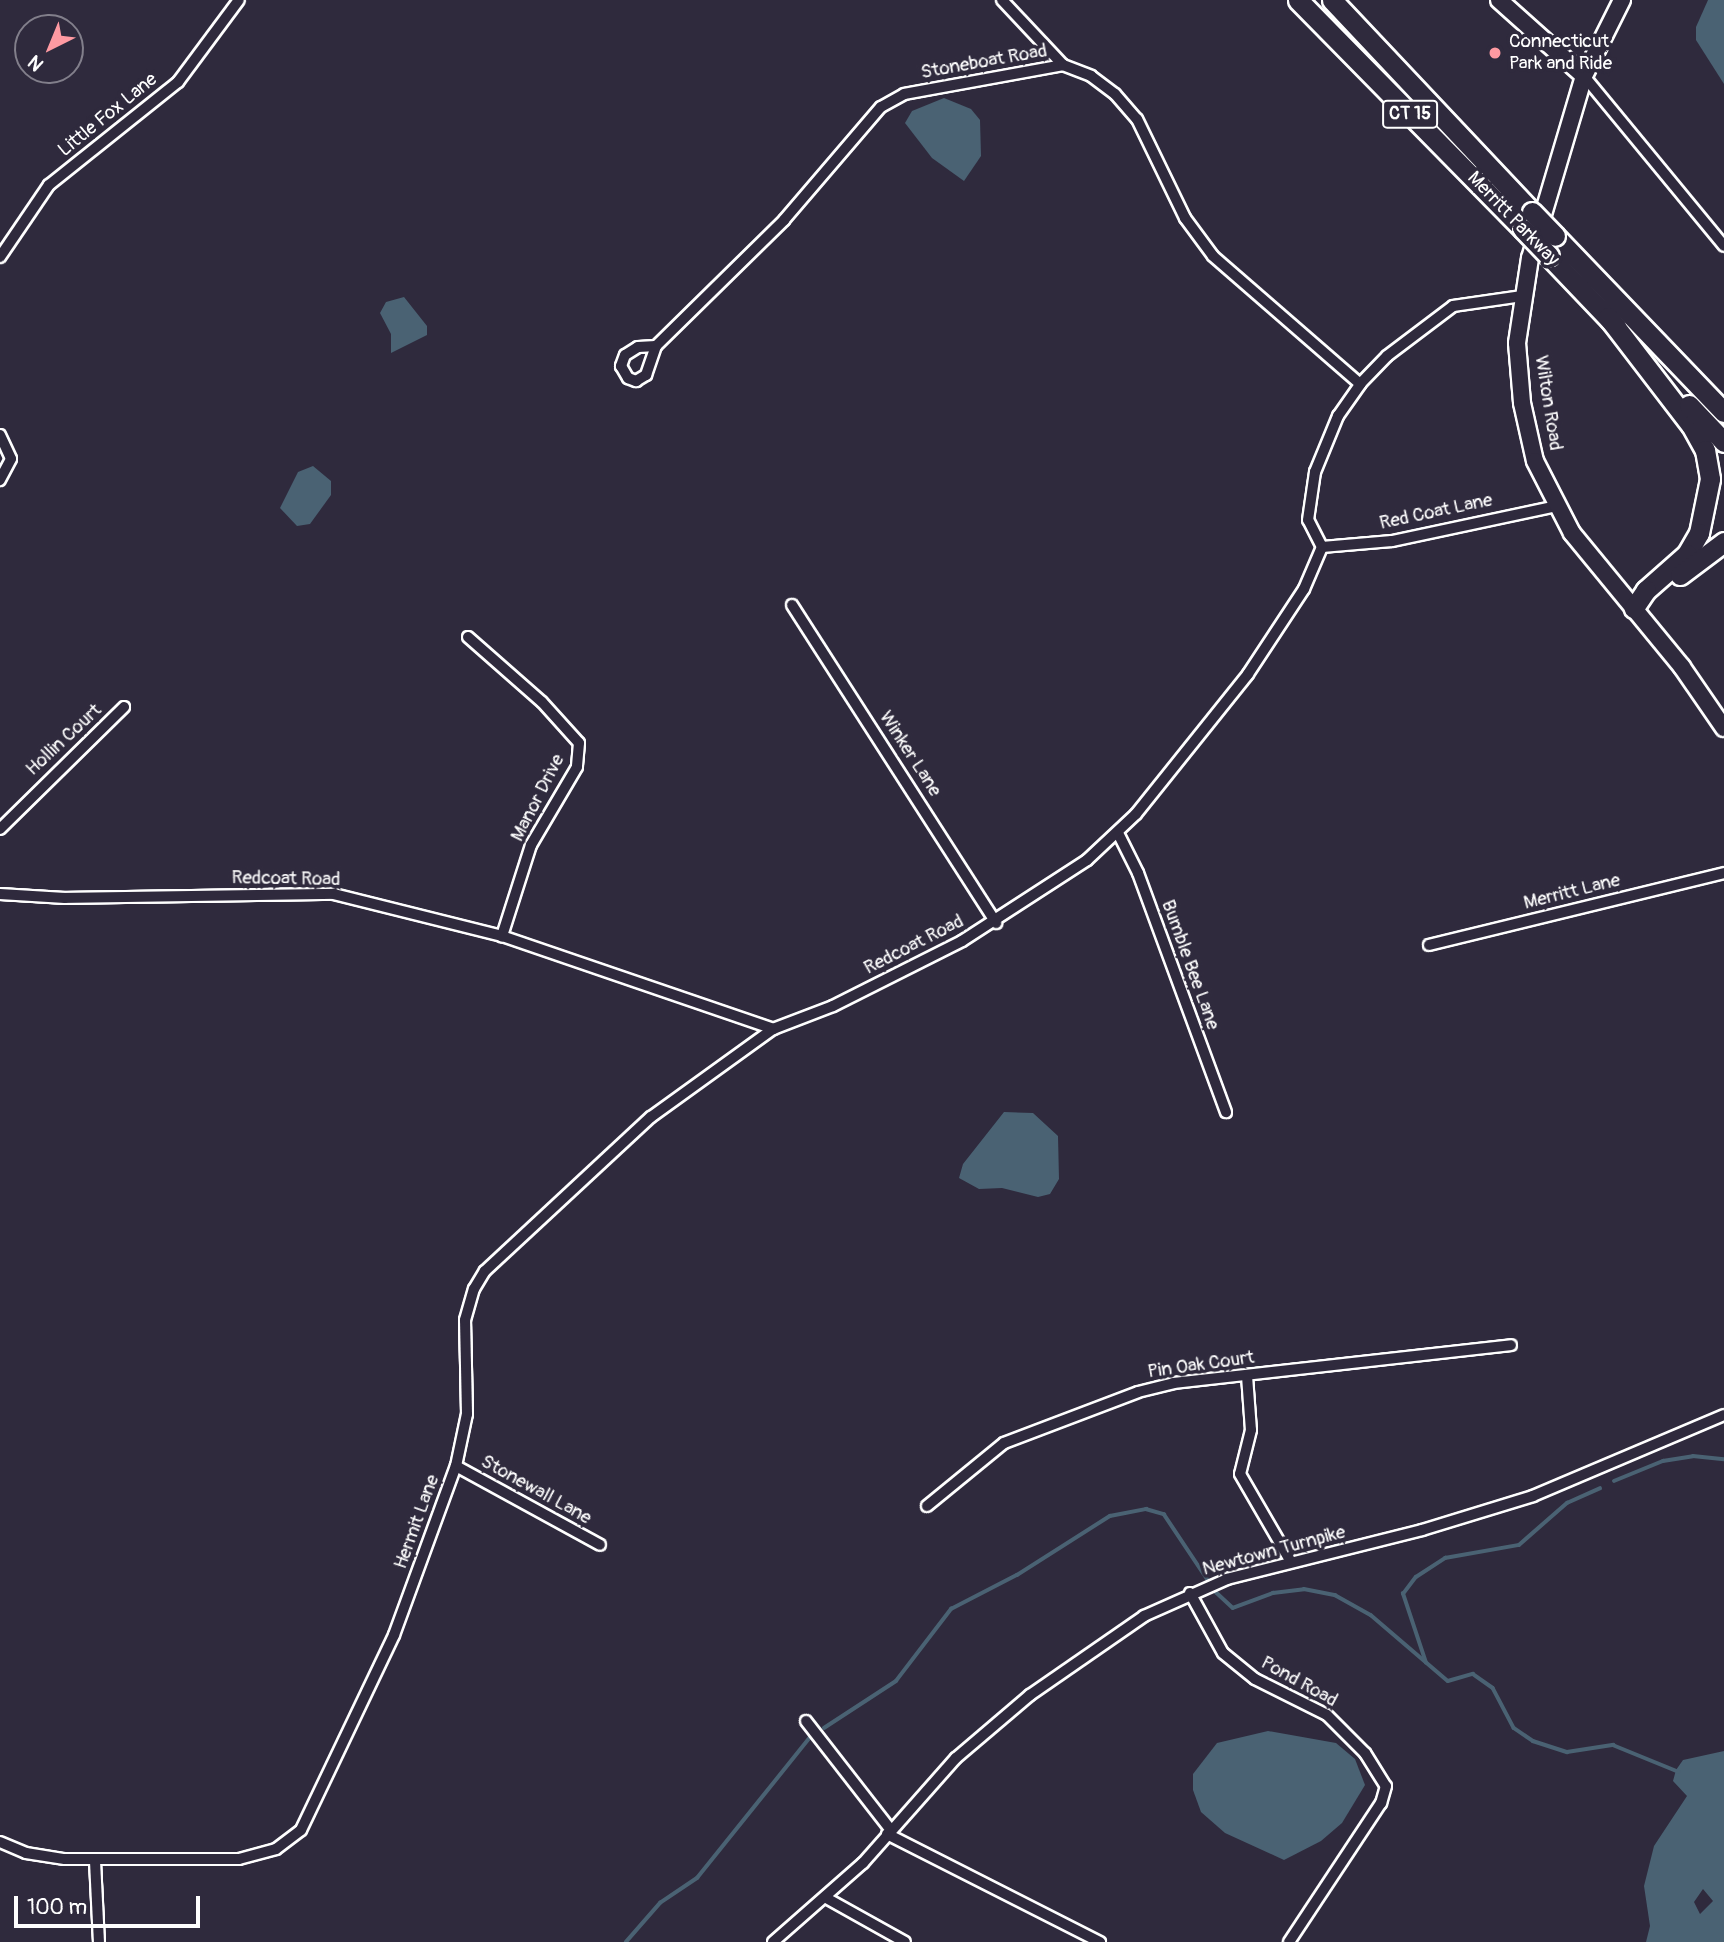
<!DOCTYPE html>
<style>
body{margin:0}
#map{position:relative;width:1724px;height:1942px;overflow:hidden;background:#2f2a3d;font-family:Pangolin,sans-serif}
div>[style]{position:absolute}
.water>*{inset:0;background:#4a6273}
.stream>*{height:3.5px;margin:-1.75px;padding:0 1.75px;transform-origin:1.75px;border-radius:1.75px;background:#4a6273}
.roads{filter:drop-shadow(2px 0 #fff) drop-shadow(-2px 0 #fff) drop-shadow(0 2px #fff) drop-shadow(0 -2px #fff)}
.street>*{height:10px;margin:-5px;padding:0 5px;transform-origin:5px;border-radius:5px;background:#2f2a3d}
.secondary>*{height:16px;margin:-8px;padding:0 8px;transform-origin:8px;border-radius:8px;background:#2f2a3d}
.highway>*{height:19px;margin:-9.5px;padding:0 9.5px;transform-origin:9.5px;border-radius:9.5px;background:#2f2a3d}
.bridges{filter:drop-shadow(2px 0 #fff) drop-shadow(-2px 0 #fff) drop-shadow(0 2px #fff) drop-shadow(0 -2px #fff)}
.highway-bridge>*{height:19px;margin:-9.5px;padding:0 9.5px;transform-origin:9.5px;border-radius:9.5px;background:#2f2a3d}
.dots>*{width:19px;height:19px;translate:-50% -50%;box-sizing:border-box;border:4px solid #2f2a3d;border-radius:50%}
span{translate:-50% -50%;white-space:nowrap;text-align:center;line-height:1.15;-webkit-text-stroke:7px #2f2a3d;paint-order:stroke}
.shield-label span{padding:2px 5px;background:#2f2a3d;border:2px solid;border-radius:5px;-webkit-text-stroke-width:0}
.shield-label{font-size:18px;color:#fff;font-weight:700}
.poi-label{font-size:19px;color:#fff}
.left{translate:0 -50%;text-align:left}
.street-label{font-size:19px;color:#fff}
.north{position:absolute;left:14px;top:14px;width:70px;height:70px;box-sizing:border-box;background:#2f2a3d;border:2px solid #827f8b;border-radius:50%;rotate:223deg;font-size:19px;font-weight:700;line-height:28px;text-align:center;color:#fff}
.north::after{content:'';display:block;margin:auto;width:24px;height:32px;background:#ff9aa2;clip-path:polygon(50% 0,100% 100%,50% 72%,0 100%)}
.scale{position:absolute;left:14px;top:1896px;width:186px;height:32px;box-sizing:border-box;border:4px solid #fff;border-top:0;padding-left:9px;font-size:21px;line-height:24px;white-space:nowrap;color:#fff;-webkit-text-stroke:5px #2f2a3d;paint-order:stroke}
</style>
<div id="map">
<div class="water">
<div style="clip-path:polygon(1708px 0,1724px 0,1724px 84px,1696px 40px,1696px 27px)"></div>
<div style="clip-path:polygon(944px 98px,971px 109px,980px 120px,981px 156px,964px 181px,932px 158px,905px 123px,912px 111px)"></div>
<div style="clip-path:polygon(404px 297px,427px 326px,427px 335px,391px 353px,391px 334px,380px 313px,386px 302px)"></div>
<div style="clip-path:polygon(313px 466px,331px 481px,331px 495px,310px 524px,297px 526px,280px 508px,298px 472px)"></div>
<div style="clip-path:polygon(1004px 1112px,1033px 1113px,1058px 1136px,1059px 1179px,1050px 1194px,1038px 1197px,1002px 1188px,979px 1189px,959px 1178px,963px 1164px)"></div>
<div style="clip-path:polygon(1268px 1731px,1336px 1743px,1355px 1759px,1365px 1785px,1342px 1823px,1321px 1841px,1284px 1860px,1225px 1833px,1201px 1812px,1193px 1790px,1193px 1774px,1217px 1743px)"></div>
<div style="clip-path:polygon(evenodd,1724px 1751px,1724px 1942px,1646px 1942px,1650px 1926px,1644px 1886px,1654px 1846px,1687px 1796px,1673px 1781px,1676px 1770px,1683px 1760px,1724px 1751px,1703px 1889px,1713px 1901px,1700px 1914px,1694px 1902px,1703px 1889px)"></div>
</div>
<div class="stream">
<div style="left:1614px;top:1481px;width:53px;rotate:-22.2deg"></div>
<div style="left:1663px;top:1461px;width:30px;rotate:-9deg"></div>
<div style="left:1693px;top:1456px;width:31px;rotate:6deg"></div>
<div style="left:1426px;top:1663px;width:73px;rotate:-108.4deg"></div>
<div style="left:1403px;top:1594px;width:21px;rotate:-53deg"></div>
<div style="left:1416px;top:1577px;width:35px;rotate:-33deg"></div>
<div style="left:1445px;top:1558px;width:75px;rotate:-10deg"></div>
<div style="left:1519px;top:1545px;width:64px;rotate:-41.2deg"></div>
<div style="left:1567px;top:1503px;width:36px;rotate:-24deg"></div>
<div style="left:824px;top:1728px;width:86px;rotate:-33.1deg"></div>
<div style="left:896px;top:1681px;width:91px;rotate:-52.6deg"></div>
<div style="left:951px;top:1609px;width:74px;rotate:-27.3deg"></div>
<div style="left:1017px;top:1575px;width:110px;rotate:-32.4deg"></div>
<div style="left:1110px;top:1516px;width:37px;rotate:-11deg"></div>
<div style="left:1146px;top:1509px;width:19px;rotate:16deg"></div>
<div style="left:1164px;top:1514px;width:94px;rotate:56.3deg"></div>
<div style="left:1216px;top:1592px;width:23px;rotate:43deg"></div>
<div style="left:1233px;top:1608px;width:43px;rotate:-20.6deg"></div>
<div style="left:1273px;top:1593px;width:31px;rotate:-7deg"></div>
<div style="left:1304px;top:1589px;width:32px;rotate:11deg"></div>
<div style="left:1335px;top:1595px;width:41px;rotate:29.1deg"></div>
<div style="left:1371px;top:1615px;width:101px;rotate:40.6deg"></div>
<div style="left:1448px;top:1681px;width:26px;rotate:-16deg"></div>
<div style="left:1473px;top:1674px;width:24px;rotate:35deg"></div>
<div style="left:1493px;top:1688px;width:45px;rotate:62.3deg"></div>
<div style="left:1514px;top:1728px;width:23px;rotate:34deg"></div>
<div style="left:1533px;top:1741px;width:36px;rotate:18deg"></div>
<div style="left:1567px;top:1752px;width:47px;rotate:-8.7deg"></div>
<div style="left:1613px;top:1745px;width:71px;rotate:22.2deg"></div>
<div style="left:626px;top:1942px;width:52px;rotate:-48.9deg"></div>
<div style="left:660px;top:1903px;width:45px;rotate:-34deg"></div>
<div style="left:697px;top:1878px;width:184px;rotate:-51.2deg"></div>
</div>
<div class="roads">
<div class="street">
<div style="left:1002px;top:0;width:89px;rotate:46.8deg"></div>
<div style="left:1584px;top:76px;width:220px;rotate:50.5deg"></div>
<div style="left:0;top:257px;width:87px;rotate:-55.8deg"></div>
<div style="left:49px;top:185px;width:165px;rotate:-38.6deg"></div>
<div style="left:178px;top:82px;width:102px;rotate:-53.4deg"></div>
<div style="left:656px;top:346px;width:18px;rotate:177deg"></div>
<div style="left:638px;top:347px;width:15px;rotate:148deg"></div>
<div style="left:625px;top:355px;width:12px;rotate:110deg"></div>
<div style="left:621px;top:366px;width:14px;rotate:60deg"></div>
<div style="left:628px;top:378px;width:9px;rotate:21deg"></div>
<div style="left:636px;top:381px;width:12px;rotate:-31deg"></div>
<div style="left:646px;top:375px;width:31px;rotate:-71deg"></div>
<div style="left:656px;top:346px;width:180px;rotate:-44.5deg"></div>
<div style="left:784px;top:220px;width:149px;rotate:-49.4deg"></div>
<div style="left:881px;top:107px;width:26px;rotate:-29deg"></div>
<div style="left:904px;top:94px;width:162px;rotate:-10.3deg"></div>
<div style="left:1063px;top:65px;width:30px;rotate:21deg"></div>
<div style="left:1091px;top:76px;width:30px;rotate:37deg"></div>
<div style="left:1115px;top:94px;width:33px;rotate:49deg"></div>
<div style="left:1137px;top:119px;width:110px;rotate:64.1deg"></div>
<div style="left:1185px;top:218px;width:47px;rotate:53.6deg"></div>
<div style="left:1213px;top:256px;width:195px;rotate:41deg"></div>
<div style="left:0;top:435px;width:26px;rotate:65deg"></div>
<div style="left:11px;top:459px;width:24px;rotate:118deg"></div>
<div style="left:1322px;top:547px;width:30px;rotate:-117deg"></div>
<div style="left:1308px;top:520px;width:49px;rotate:-81.7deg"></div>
<div style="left:1315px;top:472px;width:61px;rotate:-67.7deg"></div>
<div style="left:1338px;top:416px;width:39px;rotate:-55deg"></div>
<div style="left:1360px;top:384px;width:39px;rotate:-46deg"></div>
<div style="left:1387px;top:356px;width:83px;rotate:-37.1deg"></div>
<div style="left:1453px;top:306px;width:70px;rotate:-8.2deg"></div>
<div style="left:1322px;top:547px;width:70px;rotate:-4.9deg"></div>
<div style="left:1392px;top:541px;width:169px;rotate:-12deg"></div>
<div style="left:792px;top:605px;width:378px;rotate:57.3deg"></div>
<div style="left:468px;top:637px;width:98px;rotate:41.3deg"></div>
<div style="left:542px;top:702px;width:55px;rotate:47.9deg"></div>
<div style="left:579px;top:743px;width:24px;rotate:95deg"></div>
<div style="left:577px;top:767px;width:91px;rotate:120.5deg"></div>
<div style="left:531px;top:845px;width:96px;rotate:107.7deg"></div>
<div style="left:0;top:829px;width:174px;rotate:-44.5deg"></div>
<div style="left:1118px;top:833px;width:45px;rotate:63.4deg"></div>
<div style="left:1138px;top:873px;width:255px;rotate:69.8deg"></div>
<div style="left:0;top:894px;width:65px;rotate:3.5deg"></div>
<div style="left:65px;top:898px;width:269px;rotate:-0.9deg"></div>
<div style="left:334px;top:894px;width:173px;rotate:14deg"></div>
<div style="left:502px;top:936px;width:287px;rotate:18.9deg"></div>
<div style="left:1429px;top:945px;width:304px;rotate:-13.7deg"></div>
<div style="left:1247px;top:1376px;width:54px;rotate:85.8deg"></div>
<div style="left:1251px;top:1430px;width:45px;rotate:104deg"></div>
<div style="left:1240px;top:1474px;width:102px;rotate:59.9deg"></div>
<div style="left:456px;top:1466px;width:164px;rotate:28.7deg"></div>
<div style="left:927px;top:1506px;width:99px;rotate:-39.3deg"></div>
<div style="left:1004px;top:1443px;width:143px;rotate:-20.8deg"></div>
<div style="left:1138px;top:1392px;width:37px;rotate:-14deg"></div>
<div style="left:1174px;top:1383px;width:339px;rotate:-6.4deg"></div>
<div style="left:1190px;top:1593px;width:68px;rotate:61.2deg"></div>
<div style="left:1223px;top:1653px;width:41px;rotate:39.1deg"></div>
<div style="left:1255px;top:1679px;width:80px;rotate:26.6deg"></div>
<div style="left:1327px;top:1715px;width:54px;rotate:45deg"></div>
<div style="left:1365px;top:1753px;width:39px;rotate:58deg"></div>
<div style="left:1386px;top:1786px;width:18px;rotate:106deg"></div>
<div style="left:1381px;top:1803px;width:167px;rotate:123.5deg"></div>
<div style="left:806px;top:1721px;width:138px;rotate:52.1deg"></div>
<div style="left:887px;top:1834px;width:239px;rotate:26.9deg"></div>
<div style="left:0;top:1842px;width:28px;rotate:23deg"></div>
<div style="left:26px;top:1853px;width:39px;rotate:9deg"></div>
<div style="left:65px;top:1859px;width:174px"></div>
<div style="left:239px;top:1859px;width:38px;rotate:-15deg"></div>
<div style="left:276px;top:1849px;width:31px;rotate:-37deg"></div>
<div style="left:301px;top:1830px;width:216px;rotate:-64.5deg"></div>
<div style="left:394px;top:1635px;width:180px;rotate:-69.9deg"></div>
<div style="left:456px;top:1466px;width:53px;rotate:-78.1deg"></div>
<div style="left:467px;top:1414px;width:94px;rotate:-91.2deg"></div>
<div style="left:465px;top:1320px;width:32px;rotate:-74deg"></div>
<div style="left:474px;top:1289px;width:21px;rotate:-59deg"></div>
<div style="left:485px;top:1271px;width:226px;rotate:-42.9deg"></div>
<div style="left:651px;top:1117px;width:150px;rotate:-35.8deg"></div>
<div style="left:773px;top:1029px;width:64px;rotate:-21deg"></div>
<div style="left:833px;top:1006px;width:144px;rotate:-26.7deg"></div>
<div style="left:962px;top:941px;width:149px;rotate:-32.9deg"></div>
<div style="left:1087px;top:860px;width:67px;rotate:-43.2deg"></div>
<div style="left:1136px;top:814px;width:179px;rotate:-51.3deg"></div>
<div style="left:1248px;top:674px;width:102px;rotate:-56.6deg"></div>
<div style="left:1304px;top:589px;width:46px;rotate:-66.8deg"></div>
<div style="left:95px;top:1861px;width:81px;rotate:87.2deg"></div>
<div style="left:828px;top:1899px;width:88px;rotate:29.2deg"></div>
<div style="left:773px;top:1942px;width:120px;rotate:-41.3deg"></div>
<div style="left:863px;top:1863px;width:140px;rotate:-48.5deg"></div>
<div style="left:956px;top:1758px;width:97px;rotate:-40.4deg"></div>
<div style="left:1030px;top:1695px;width:139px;rotate:-34.7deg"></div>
<div style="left:1144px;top:1616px;width:91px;rotate:-24deg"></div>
<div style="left:1227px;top:1579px;width:201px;rotate:-14.1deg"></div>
<div style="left:1422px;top:1530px;width:116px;rotate:-17deg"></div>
<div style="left:1533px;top:1496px;width:207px;rotate:-23deg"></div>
</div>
<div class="secondary">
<div style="left:1499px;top:0;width:114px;rotate:41.8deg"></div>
<div style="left:1622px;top:0;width:85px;rotate:116.6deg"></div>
<div style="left:1584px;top:76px;width:190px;rotate:106.5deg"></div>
<div style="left:1530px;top:258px;width:86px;rotate:98.7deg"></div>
<div style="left:1517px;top:343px;width:60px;rotate:85.2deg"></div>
<div style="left:1522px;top:403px;width:59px;rotate:77.4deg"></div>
<div style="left:1535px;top:461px;width:81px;rotate:62.8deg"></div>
<div style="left:1572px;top:533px;width:173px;rotate:50.6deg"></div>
<div style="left:1682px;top:667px;width:74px;rotate:55.5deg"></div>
</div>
<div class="highway">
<div style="left:1298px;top:0;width:321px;rotate:45.5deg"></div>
<div style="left:1332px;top:0;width:291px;rotate:46.7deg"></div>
<div style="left:1555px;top:236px;width:244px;rotate:46.2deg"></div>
<div style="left:1549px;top:256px;width:97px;rotate:46.3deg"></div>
<div style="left:1608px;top:317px;width:136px;rotate:52.5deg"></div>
<div style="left:1691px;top:425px;width:29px;rotate:61deg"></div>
<div style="left:1705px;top:450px;width:29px;rotate:80deg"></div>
<div style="left:1710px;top:479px;width:55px;rotate:101.5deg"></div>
<div style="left:1699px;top:533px;width:24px;rotate:120deg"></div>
<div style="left:1687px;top:554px;width:55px;rotate:138.7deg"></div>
<div style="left:1646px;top:590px;width:22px;rotate:124deg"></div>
<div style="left:1689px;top:405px;width:51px;rotate:46.6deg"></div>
<div style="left:1680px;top:575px;width:55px;rotate:-36.9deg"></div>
</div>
</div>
<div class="bridges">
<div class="highway-bridge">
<div style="left:1532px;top:212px;width:33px;rotate:46deg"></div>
<div style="left:1523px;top:229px;width:37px;rotate:46deg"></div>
</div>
</div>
<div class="dots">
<div style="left:1495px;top:53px;background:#ff9aa2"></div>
</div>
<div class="shield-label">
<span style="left:1410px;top:114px">CT 15</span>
</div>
<div class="poi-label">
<span class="left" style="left:1509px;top:53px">Connecticut<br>Park and Ride</span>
</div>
<div class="street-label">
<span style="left:984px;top:62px;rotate:-10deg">Stoneboat Road</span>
<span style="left:108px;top:115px;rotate:-39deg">Little Fox Lane</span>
<span style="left:1513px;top:219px;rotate:46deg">Merritt Parkway</span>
<span style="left:1548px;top:403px;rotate:81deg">Wilton Road</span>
<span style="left:1436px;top:512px;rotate:-12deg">Red Coat Lane</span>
<span style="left:64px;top:740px;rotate:-43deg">Hollin Court</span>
<span style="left:910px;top:754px;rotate:57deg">Winker Lane</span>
<span style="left:538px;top:798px;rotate:-63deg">Manor Drive</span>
<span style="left:286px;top:879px;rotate:1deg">Redcoat Road</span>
<span style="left:1572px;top:892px;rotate:-14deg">Merritt Lane</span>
<span style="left:914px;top:945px;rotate:-27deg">Redcoat Road</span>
<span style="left:1190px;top:965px;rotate:70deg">Bumble Bee Lane</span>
<span style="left:1201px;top:1365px;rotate:-8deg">Pin Oak Court</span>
<span style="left:536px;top:1490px;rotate:29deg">Stonewall Lane</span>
<span style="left:417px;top:1522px;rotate:-70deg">Hermit Lane</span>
<span style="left:1274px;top:1551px;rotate:-15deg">Newtown Turnpike</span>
<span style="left:1299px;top:1682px;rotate:29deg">Pond Road</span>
</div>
<div class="north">N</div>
<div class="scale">100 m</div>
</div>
